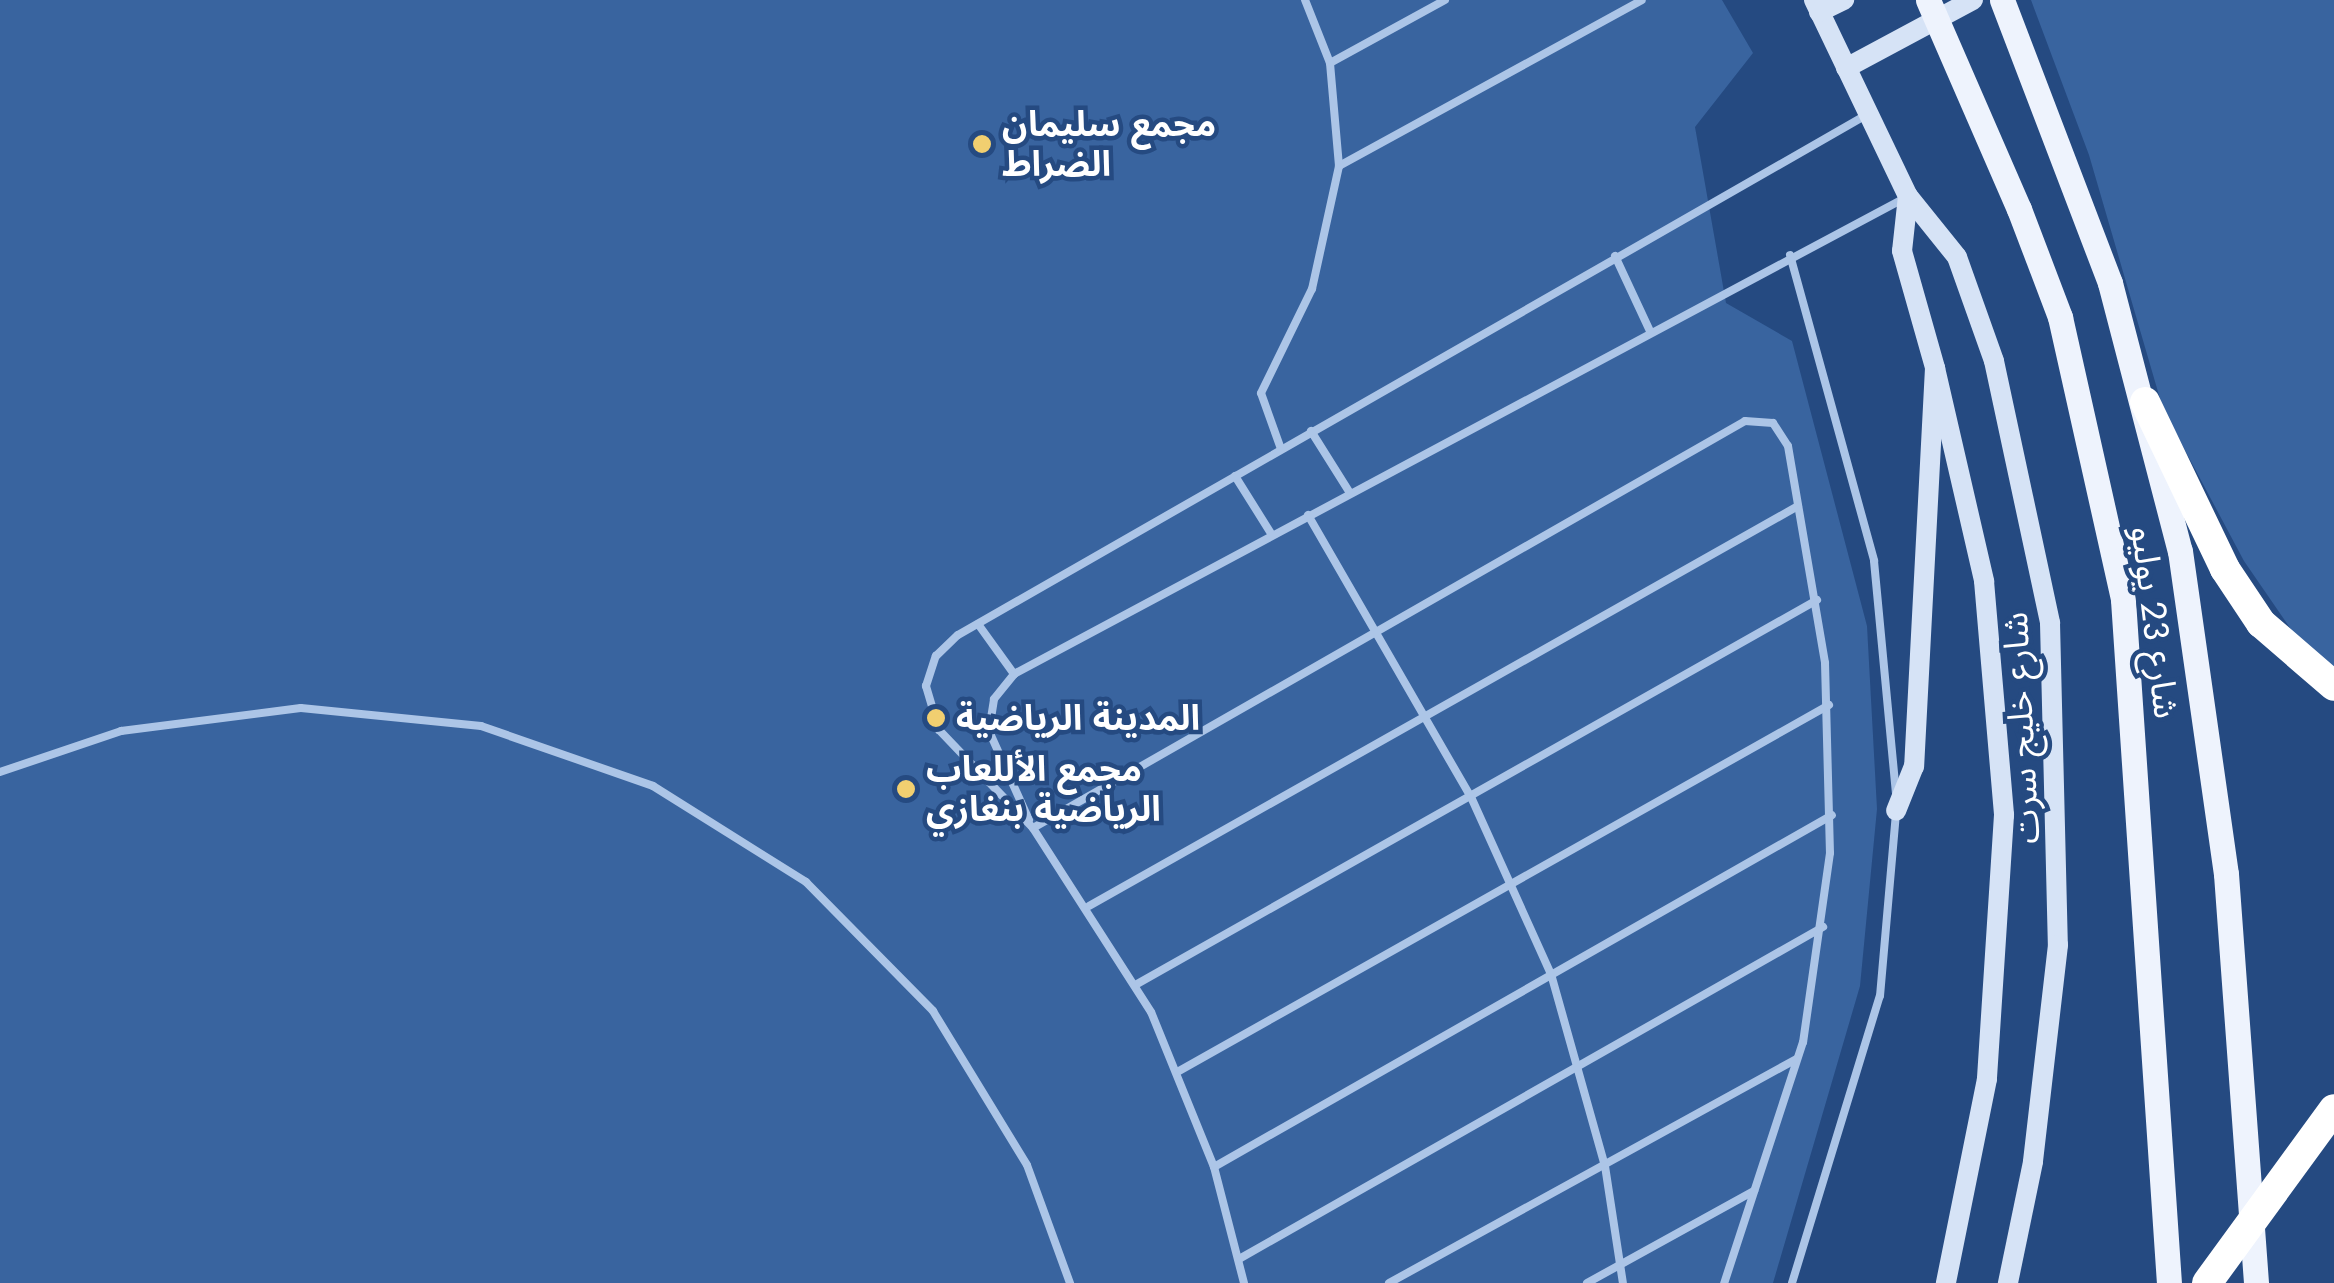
<!DOCTYPE html>
<meta charset="utf-8">
<style>
body{margin:0}
#map{position:relative;width:2334px;height:1283px;overflow:hidden;background:#254a81;font-family:Jost,"Noto Sans Arabic",sans-serif}
div>[style]{position:absolute}
.green>*{inset:0;background:#39649f}
.lane>*{height:8px;margin:-4px;padding:0 4px;transform-origin:4px;border-radius:4px;background:#acc5e7}
.secondary>*{height:20px;margin:-10px;padding:0 10px;transform-origin:10px;border-radius:10px;background:#d6e3f6}
.primary>*{height:25px;margin:-12.5px;padding:0 12.5px;transform-origin:12.5px;border-radius:12.5px;background:#eef3fd}
.highway>*{height:30px;margin:-15px;padding:0 15px;transform-origin:15px;border-radius:15px;background:#fff}
.primary-bridge>*{height:25px;margin:-12.5px;padding:0 12.5px;transform-origin:12.5px;border-radius:12.5px;background:#eef3fd}
.highway-bridge>*{height:30px;margin:-15px;padding:0 15px;transform-origin:15px;border-radius:15px;background:#fff}
.dots>*{width:28px;height:28px;translate:-50% -50%;box-sizing:border-box;border:5px solid #254a81;border-radius:50%}
span{translate:-50% -50%;white-space:nowrap;text-align:center;line-height:1.15;-webkit-text-stroke:9px #254a81;paint-order:stroke}
.poi-label{font-size:35px;color:#fff;font-weight:700}
.left{translate:0 -50%;text-align:left}
.street-label{font-size:35px;color:#fff}
</style>
<div id="map">
<div class="green">
<div style="clip-path:polygon(0 0,1722px 0,1753px 53px,1695px 127px,1726px 303px,1792px 341px,1867px 626px,1877px 809px,1860px 986px,1773px 1283px,0 1283px)"></div>
<div style="clip-path:polygon(2031px 0,2334px 0,2334px 670px,2299px 641px,2244px 561px,2163px 409px,2089px 155px)"></div>
</div>
<div class="lane">
<div style="left:1330px;top:63px;width:131px;rotate:-28.7deg"></div>
<div style="left:1339px;top:166px;width:345px;rotate:-28.7deg"></div>
<div style="left:1790px;top:255px;width:317px;rotate:74.6deg"></div>
<div style="left:1874px;top:561px;width:233px;rotate:84.6deg"></div>
<div style="left:1615px;top:256px;width:83px;rotate:65deg"></div>
<div style="left:1311px;top:431px;width:73px;rotate:57.8deg"></div>
<div style="left:1281px;top:449px;width:59px;rotate:-109.7deg"></div>
<div style="left:1261px;top:393px;width:116px;rotate:-63.9deg"></div>
<div style="left:1312px;top:289px;width:126px;rotate:-77.6deg"></div>
<div style="left:1339px;top:166px;width:103px;rotate:-95deg"></div>
<div style="left:1330px;top:63px;width:68px;rotate:-111.6deg"></div>
<div style="left:1235px;top:476px;width:70px;rotate:57.9deg"></div>
<div style="left:1308px;top:515px;width:326px;rotate:60deg"></div>
<div style="left:1471px;top:797px;width:194px;rotate:65.7deg"></div>
<div style="left:1551px;top:974px;width:199px;rotate:74.3deg"></div>
<div style="left:1605px;top:1166px;width:118px;rotate:81.3deg"></div>
<div style="left:978px;top:624px;width:62px;rotate:54.2deg"></div>
<div style="left:0;top:772px;width:128px;rotate:-18.7deg"></div>
<div style="left:121px;top:731px;width:181px;rotate:-7.3deg"></div>
<div style="left:301px;top:708px;width:181px;rotate:5.7deg"></div>
<div style="left:481px;top:726px;width:182px;rotate:19.2deg"></div>
<div style="left:653px;top:786px;width:181px;rotate:32.1deg"></div>
<div style="left:806px;top:882px;width:181px;rotate:45.4deg"></div>
<div style="left:933px;top:1011px;width:180px;rotate:58.6deg"></div>
<div style="left:1027px;top:1165px;width:126px;rotate:70deg"></div>
<div style="left:1029px;top:820px;width:98px;rotate:-114.2deg"></div>
<div style="left:989px;top:731px;width:32px;rotate:-81deg"></div>
<div style="left:994px;top:699px;width:32px;rotate:-51deg"></div>
<div style="left:1014px;top:674px;width:1008px;rotate:-28.12deg"></div>
<div style="left:1033px;top:828px;width:820px;rotate:-29.75deg"></div>
<div style="left:1745px;top:421px;width:28px;rotate:4deg"></div>
<div style="left:1773px;top:423px;width:27px;rotate:57deg"></div>
<div style="left:1788px;top:446px;width:220px;rotate:80.3deg"></div>
<div style="left:1825px;top:663px;width:190px;rotate:88.5deg"></div>
<div style="left:1830px;top:853px;width:191px;rotate:98.1deg"></div>
<div style="left:1803px;top:1042px;width:254px;rotate:108.1deg"></div>
<div style="left:1089px;top:906px;width:814px;rotate:-29.43deg"></div>
<div style="left:1137px;top:984px;width:781px;rotate:-29.45deg"></div>
<div style="left:1179px;top:1071px;width:746px;rotate:-29.38deg"></div>
<div style="left:1214px;top:1167px;width:711px;rotate:-29.66deg"></div>
<div style="left:1239px;top:1259px;width:672px;rotate:-29.62deg"></div>
<div style="left:1244px;top:1283px;width:120px;rotate:-104.5deg"></div>
<div style="left:1214px;top:1167px;width:167px;rotate:-112.1deg"></div>
<div style="left:1151px;top:1012px;width:219px;rotate:-122.7deg"></div>
<div style="left:1033px;top:828px;width:136px;rotate:-133.8deg"></div>
<div style="left:939px;top:730px;width:46px;rotate:-106.5deg"></div>
<div style="left:926px;top:686px;width:32px;rotate:-72deg"></div>
<div style="left:936px;top:656px;width:30px;rotate:-44deg"></div>
<div style="left:958px;top:635px;width:1049px;rotate:-29.79deg"></div>
<div style="left:1389px;top:1283px;width:465px;rotate:-28.8deg"></div>
<div style="left:1587px;top:1283px;width:191px;rotate:-28.9deg"></div>
<div style="left:1792px;top:1283px;width:300px;rotate:-73deg"></div>
<div style="left:1880px;top:996px;width:185px;rotate:-85deg"></div>
</div>
<div class="secondary">
<div style="left:1814px;top:0;width:217px;rotate:64.4deg"></div>
<div style="left:1908px;top:196px;width:55px;rotate:96.2deg"></div>
<div style="left:1902px;top:251px;width:122px;rotate:74.2deg"></div>
<div style="left:1935px;top:368px;width:399px;rotate:93deg"></div>
<div style="left:1914px;top:766px;width:48px;rotate:111.8deg"></div>
<div style="left:1819px;top:12px;width:28px;rotate:-26deg"></div>
<div style="left:1846px;top:68px;width:144px;rotate:-28.2deg"></div>
<div style="left:1908px;top:196px;width:78px;rotate:51.2deg"></div>
<div style="left:1957px;top:257px;width:110px;rotate:70.4deg"></div>
<div style="left:1994px;top:361px;width:268px;rotate:77.9deg"></div>
<div style="left:2050px;top:623px;width:322px;rotate:88.6deg"></div>
<div style="left:2058px;top:945px;width:218px;rotate:96.6deg"></div>
<div style="left:2033px;top:1162px;width:124px;rotate:101.7deg"></div>
<div style="left:1935px;top:368px;width:219px;rotate:77deg"></div>
<div style="left:1984px;top:581px;width:235px;rotate:85.1deg"></div>
<div style="left:2004px;top:815px;width:265px;rotate:93.7deg"></div>
<div style="left:1987px;top:1079px;width:208px;rotate:101.4deg"></div>
</div>
<div class="primary">
<div style="left:2002px;top:0;width:303px;rotate:69.1deg"></div>
<div style="left:2110px;top:283px;width:277px;rotate:75.4deg"></div>
<div style="left:2180px;top:551px;width:326px;rotate:81.9deg"></div>
<div style="left:2226px;top:874px;width:410px;rotate:85.8deg"></div>
<div style="left:2019px;top:209px;width:116px;rotate:69.2deg"></div>
<div style="left:2060px;top:317px;width:290px;rotate:77.4deg"></div>
<div style="left:2123px;top:600px;width:685px;rotate:86.15deg"></div>
</div>
<div class="highway">
<div style="left:2145px;top:402px;width:185px;rotate:64.4deg"></div>
<div style="left:2225px;top:569px;width:65px;rotate:56.3deg"></div>
<div style="left:2261px;top:623px;width:96px;rotate:40.8deg"></div>
</div>
<div class="primary-bridge">
<div style="left:1928px;top:0;width:228px;rotate:66.5deg"></div>
</div>
<div class="highway-bridge">
<div style="left:2207px;top:1283px;width:215px;rotate:-53.9deg"></div>
</div>
<div class="dots">
<div style="left:982px;top:144px;background:#f1cf70"></div>
<div style="left:936px;top:718px;background:#f1cf70"></div>
<div style="left:906px;top:789px;background:#f1cf70"></div>
</div>
<div class="poi-label">
<span class="left" style="left:1002px;top:144px">مجمع سليمان<br>الضراط</span>
<span class="left" style="left:956px;top:718px">المدينة الرياضية</span>
<span class="left" style="left:926px;top:789px">مجمع الأللعاب<br>الرياضية بنغازي</span>
</div>
<div class="street-label">
<span style="left:2155px;top:622px;rotate:83deg">شارع 23 يوليو</span>
<span style="left:2021px;top:728px;rotate:-93deg">شارع خليج سرت</span>
</div>
</div>
